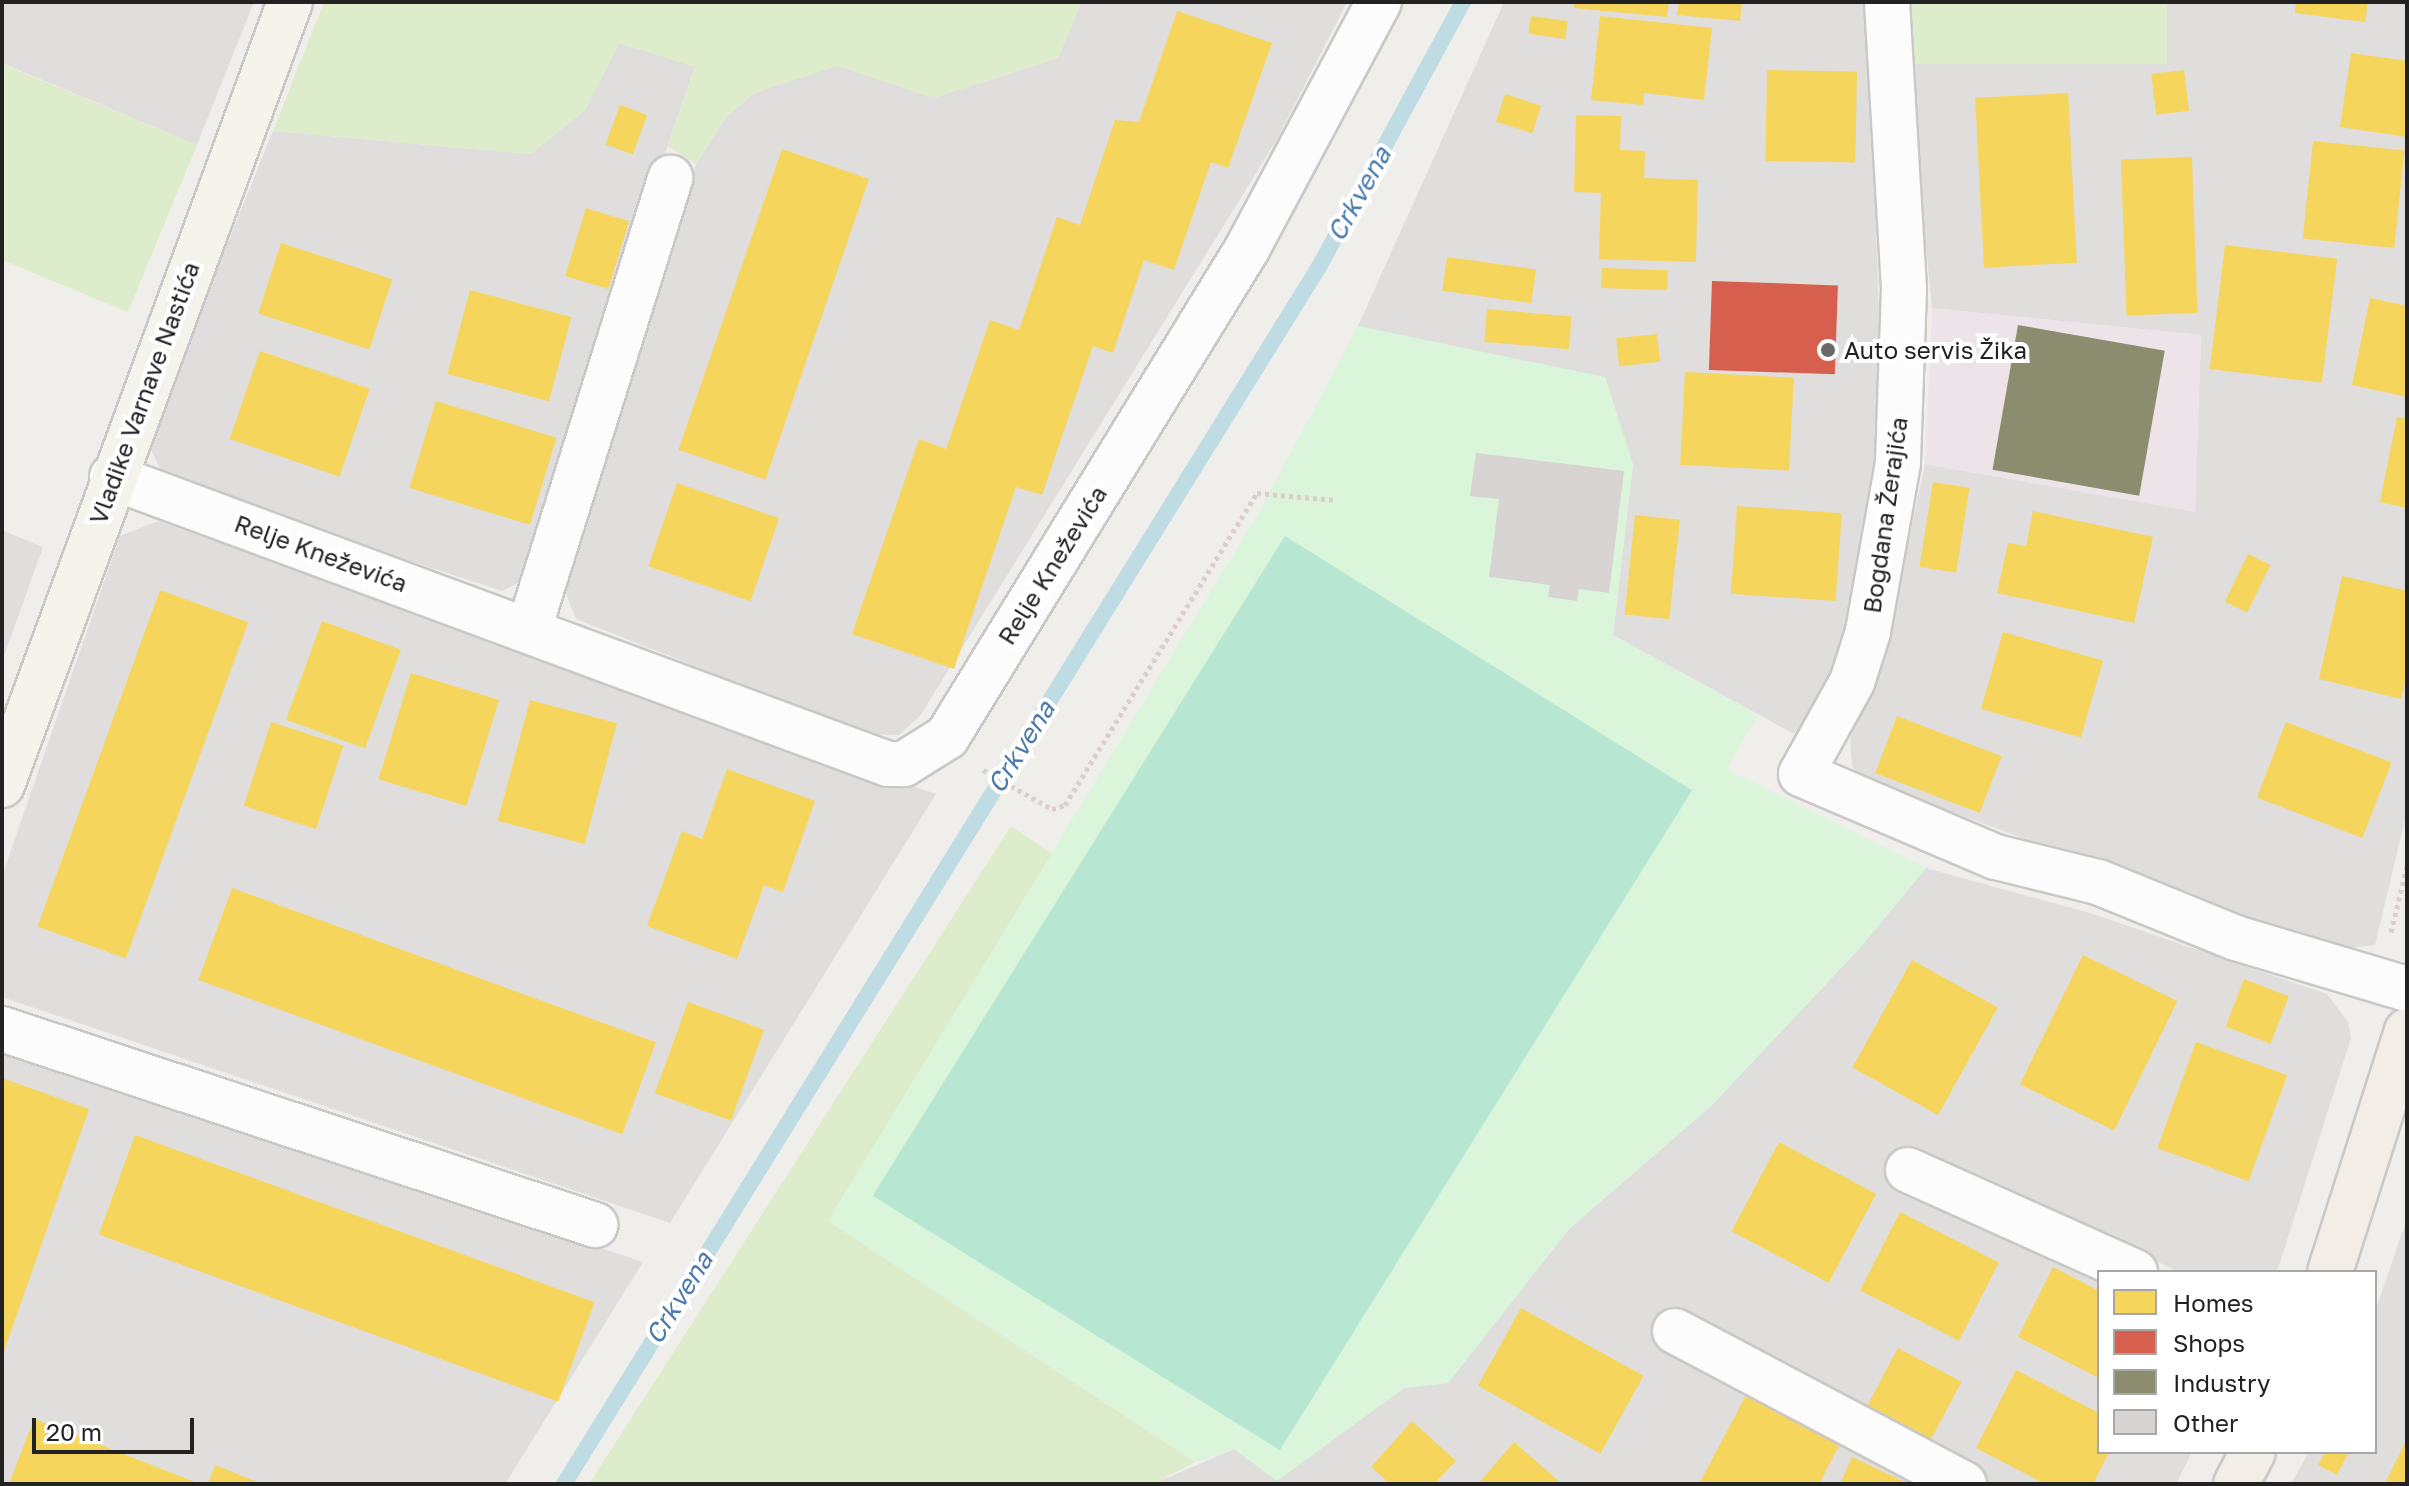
<!DOCTYPE html>
<meta charset="utf-8">
<style>
body{margin:0}
#map{position:relative;width:2409px;height:1486px;overflow:hidden;background:#f0eeeb;font-family:"Golos Text",sans-serif}
div>[style]{position:absolute}
.residential>*{inset:0;background:#dfdedc}
.industrial>*{inset:0;background:#ede4e9}
.grass>*{inset:0;background:#ddeccb;transform-origin:0 0}
.park>*{inset:0;background:#daf5da}
.pitch>*{inset:0;background:#b7e6d2;transform-origin:0 0}
.homes>*{inset:0;background:#f6d55c;transform-origin:0 0}
.shops>*{inset:0;background:#d6604d;transform-origin:0 0}
.industry>*{inset:0;background:#8c8c6e;transform-origin:0 0}
.stream>*{height:16px;margin:-8px;padding:0 8px;transform-origin:8px;border-radius:8px;background:#bfdbe3}
.building>*{inset:0;background:#d7d4d2}
.path>*{height:5px;margin-top:-2.5px;transform-origin:0;background:repeating-linear-gradient(90deg,#dccecd 0 4px,transparent 0 8px)}
.roads{filter:drop-shadow(2px 0 #c9c8c7) drop-shadow(-2px 0 #c9c8c7) drop-shadow(0 2px #c9c8c7) drop-shadow(0 -2px #c9c8c7)}
.street>*{height:44px;margin:-22px;padding:0 22px;transform-origin:22px;border-radius:22px;background:#fdfcfc}
.secondary>*{height:44px;margin:-22px;padding:0 22px;transform-origin:22px;border-radius:22px;background:#f4f4ed}
.primary>*{height:44px;margin:-22px;padding:0 22px;transform-origin:22px;border-radius:22px;background:#f3ede7}
.dots>*{width:22px;height:22px;translate:-50% -50%;box-sizing:border-box;border:4px solid #fff;border-radius:50%}
span{translate:-50% -50%;white-space:nowrap;text-align:center;line-height:1.15;-webkit-text-stroke:8px #fff;paint-order:stroke}
.poi-label{font-size:24px;color:#222}
.left{translate:0 -50%;text-align:left}
.street-label{font-size:24px;color:#222}
.water-label{font-size:26px;color:#4a7aab;font-style:italic}
.frame{position:absolute;inset:0;border:4px solid #222;pointer-events:none}
.legend{position:absolute;left:2097px;top:1270px;width:280px;height:184px;box-sizing:border-box;background:#fff;border:2px solid #a7a7a7;margin:0;padding:10px 14px;list-style:none;font-size:24px;color:#222}
.legend li{display:flex;align-items:center;gap:16px;height:40px}
.legend b{width:40px;border:2px solid #a7a7a7}
.scale{position:absolute;left:32px;top:1418px;width:162px;height:36px;box-sizing:border-box;border:4px solid #222;border-top:0;padding-left:10px;font-size:24px;line-height:28px;white-space:nowrap;color:#222;-webkit-text-stroke:6px #fff;paint-order:stroke}
</style>
<div id="map">
<div class="residential">
<div style="clip-path:polygon(2px 2px,254px 2px,197px 145px,2px 63px)"></div>
<div style="clip-path:polygon(1081px 2px,1347px 2px,1276px 141px,920px 716px,899px 735px,866px 734px,576px 619px,566px 593px,696px 164px,726px 117px,754px 93px,837px 65px,933px 98px,1058px 58px)"></div>
<div style="clip-path:polygon(1504px 2px,1867px 2px,1883px 411px,1852px 624px,1834px 678px,1794px 734px,1613px 635px,1633px 464px,1358px 326px)"></div>
<div style="clip-path:polygon(2167px 2px,2407px 2px,2407px 812px,2375px 945px,2342px 949px,2055px 850px,1858px 777px,1852px 766px,1850px 741px,1896px 600px,1925px 464px,2195px 511px,2201px 335px,1932px 308px,1908px 64px,2154px 59px)"></div>
<div style="clip-path:polygon(619px 43px,695px 66px,518px 583px,502px 591px,167px 482px,147px 442px,273px 131px,531px 154px,585px 110px)"></div>
<div style="clip-path:polygon(158px 521px,936px 794px,670px 1223px,2px 997px,2px 876px,120px 536px)"></div>
<div style="clip-path:polygon(2px 530px,43px 547px,2px 662px)"></div>
<div style="clip-path:polygon(1926px 868px,2090px 913px,2327px 994px,2348px 1022px,2351px 1038px,2277px 1272px,2179px 1272px,1911px 1146px,1892px 1181px,2099px 1279px,2099px 1452px,2192px 1452px,2176px 1484px,1153px 1484px,1234px 1449px,1277px 1480px,1404px 1388px,1448px 1383px,1569px 1229px,1711px 1106px,1859px 949px)"></div>
<div style="clip-path:polygon(2px 1051px,643px 1262px,505px 1484px,2px 1484px)"></div>
<div style="clip-path:polygon(2407px 1218px,2407px 1484px,2291px 1484px,2309px 1452px,2375px 1452px,2375px 1312px)"></div>
</div>
<div class="industrial">
<div style="clip-path:polygon(1932px 308px,2201px 335px,2195px 512px,1925px 464px)"></div>
</div>
<div class="grass">
<div style="clip-path:polygon(324px 2px,1081px 2px,1058px 58px,933px 98px,837px 66px,754px 93px,726px 117px,696px 164px,668px 146px,695px 67px,619px 43px,585px 110px,531px 154px,273px 131px)"></div>
<div style="left:1905px;top:2px;width:262px;height:62px"></div>
<div style="clip-path:polygon(2px 64px,197px 145px,128px 312px,2px 260px)"></div>
<div style="clip-path:polygon(1011px 826px,1052px 854px,828px 1221px,1195px 1462px,1153px 1484px,589px 1484px)"></div>
</div>
<div class="park">
<div style="clip-path:polygon(1358px 326px,1605px 377px,1633px 464px,1613px 635px,1758px 715px,1726px 769px,1926px 868px,1859px 949px,1711px 1106px,1569px 1229px,1448px 1383px,1404px 1388px,1277px 1481px,1234px 1449px,1195px 1462px,828px 1221px,1262px 507px)"></div>
</div>
<div class="pitch">
<div style="left:1285px;top:536px;width:480px;height:778px;rotate:32deg"></div>
</div>
<div class="homes">
<div style="clip-path:polygon(1574px 2px,1669px 2px,1667px 17px,1574px 8px)"></div>
<div style="clip-path:polygon(1679px 2px,1742px 2px,1740px 21px,1677px 15px)"></div>
<div style="clip-path:polygon(2296px 2px,2368px 2px,2365px 22px,2295px 13px)"></div>
<div style="clip-path:polygon(1177px 11px,1272px 43px,1228px 168px,1211px 162px,1174px 270px,1144px 260px,1113px 353px,1093px 346px,1042px 495px,1016px 487px,954px 669px,852px 634px,919px 439px,946px 449px,990px 320px,1019px 330px,1057px 217px,1080px 225px,1115px 120px,1139px 122px)"></div>
<div style="left:1531px;top:16px;width:37px;height:18px;rotate:8deg"></div>
<div style="clip-path:polygon(1600px 16px,1712px 28px,1704px 100px,1644px 93px,1643px 105px,1591px 100px)"></div>
<div style="clip-path:polygon(2351px 53px,2407px 61px,2407px 137px,2340px 127px)"></div>
<div style="left:1767px;top:70px;width:90px;height:91px;rotate:1deg"></div>
<div style="left:2184px;top:70px;width:41px;height:33px;rotate:83deg"></div>
<div style="left:2068px;top:93px;width:170px;height:93px;rotate:87deg"></div>
<div style="left:1505px;top:94px;width:38px;height:29px;rotate:18deg"></div>
<div style="left:620px;top:105px;width:29px;height:42px;rotate:20deg"></div>
<div style="clip-path:polygon(1576px 115px,1621px 116px,1620px 150px,1645px 151px,1644px 178px,1698px 180px,1696px 262px,1599px 259px,1601px 193px,1574px 192px)"></div>
<div style="left:2313px;top:141px;width:92px;height:98px;rotate:6deg"></div>
<div style="left:782px;top:149px;width:92px;height:318px;rotate:19deg"></div>
<div style="left:2192px;top:157px;width:156px;height:71px;rotate:88deg"></div>
<div style="left:586px;top:208px;width:45px;height:71px;rotate:17deg"></div>
<div style="left:281px;top:243px;width:117px;height:74px;rotate:18deg"></div>
<div style="left:2225px;top:245px;width:113px;height:125px;rotate:7deg"></div>
<div style="left:1447px;top:257px;width:90px;height:34px;rotate:8deg"></div>
<div style="left:1602px;top:268px;width:66px;height:20px;rotate:2deg"></div>
<div style="left:470px;top:290px;width:105px;height:87px;rotate:15deg"></div>
<div style="clip-path:polygon(2370px 298px,2407px 306px,2407px 397px,2352px 385px)"></div>
<div style="left:1487px;top:309px;width:85px;height:33px;rotate:5deg"></div>
<div style="left:1657px;top:334px;width:28px;height:41px;rotate:84deg"></div>
<div style="left:260px;top:351px;width:116px;height:93px;rotate:19deg"></div>
<div style="left:1685px;top:372px;width:109px;height:93px;rotate:3deg"></div>
<div style="left:436px;top:401px;width:126px;height:91px;rotate:17deg"></div>
<div style="clip-path:polygon(2397px 417px,2407px 419px,2407px 508px,2380px 502px)"></div>
<div style="left:1933px;top:482px;width:37px;height:86px;rotate:9deg"></div>
<div style="left:677px;top:483px;width:108px;height:88px;rotate:19deg"></div>
<div style="left:1737px;top:506px;width:105px;height:88px;rotate:4deg"></div>
<div style="clip-path:polygon(2033px 511px,2153px 537px,2134px 623px,1997px 593px,2008px 543px,2026px 546px)"></div>
<div style="left:1635px;top:515px;width:45px;height:100px;rotate:6deg"></div>
<div style="left:2248px;top:554px;width:25px;height:53px;rotate:26deg"></div>
<div style="clip-path:polygon(2342px 576px,2407px 591px,2407px 672px,2401px 699px,2319px 679px)"></div>
<div style="left:160px;top:590px;width:94px;height:358px;rotate:20deg"></div>
<div style="left:322px;top:621px;width:84px;height:105px;rotate:20deg"></div>
<div style="left:2003px;top:632px;width:104px;height:80px;rotate:16deg"></div>
<div style="left:411px;top:673px;width:92px;height:111px;rotate:17deg"></div>
<div style="left:530px;top:700px;width:90px;height:125px;rotate:15deg"></div>
<div style="left:1897px;top:716px;width:112px;height:61px;rotate:21deg"></div>
<div style="left:271px;top:722px;width:76px;height:88px;rotate:18deg"></div>
<div style="left:2286px;top:722px;width:113px;height:81px;rotate:21deg"></div>
<div style="clip-path:polygon(727px 769px,815px 801px,783px 892px,764px 885px,737px 959px,647px 926px,682px 831px,702px 839px)"></div>
<div style="left:232px;top:888px;width:451px;height:98px;rotate:20deg"></div>
<div style="left:2083px;top:955px;width:105px;height:144px;rotate:26deg"></div>
<div style="left:1912px;top:960px;width:98px;height:123px;rotate:29deg"></div>
<div style="left:2244px;top:979px;width:48px;height:51px;rotate:21deg"></div>
<div style="left:688px;top:1002px;width:81px;height:97px;rotate:20deg"></div>
<div style="left:2196px;top:1042px;width:97px;height:113px;rotate:20deg"></div>
<div style="clip-path:polygon(2px 1078px,89px 1109px,2px 1357px)"></div>
<div style="left:135px;top:1135px;width:489px;height:106px;rotate:20deg"></div>
<div style="left:1779px;top:1142px;width:110px;height:101px;rotate:28deg"></div>
<div style="left:1900px;top:1212px;width:111px;height:88px;rotate:27deg"></div>
<div style="clip-path:polygon(2053px 1267px,2099px 1291px,2099px 1378px,2018px 1337px)"></div>
<div style="left:1521px;top:1308px;width:140px;height:89px;rotate:29deg"></div>
<div style="left:1898px;top:1348px;width:72px;height:75px;rotate:28deg"></div>
<div style="clip-path:polygon(2016px 1370px,2099px 1413px,2099px 1452px,2109px 1452px,2093px 1484px,2045px 1484px,1976px 1448px)"></div>
<div style="clip-path:polygon(1751px 1386px,1844px 1436px,1819px 1484px,1699px 1484px)"></div>
<div style="clip-path:polygon(34px 1419px,200px 1484px,9px 1484px)"></div>
<div style="clip-path:polygon(1412px 1421px,1456px 1461px,1434px 1484px,1390px 1484px,1371px 1467px)"></div>
<div style="clip-path:polygon(2407px 1439px,2407px 1484px,2393px 1484px,2386px 1481px)"></div>
<div style="clip-path:polygon(1514px 1442px,1562px 1484px,1478px 1484px)"></div>
<div style="clip-path:polygon(2325px 1452px,2349px 1452px,2337px 1475px,2318px 1465px)"></div>
<div style="clip-path:polygon(1852px 1457px,1909px 1484px,1840px 1484px)"></div>
<div style="clip-path:polygon(215px 1465px,262px 1484px,208px 1484px)"></div>
</div>
<div class="shops">
<div style="left:1712px;top:281px;width:126px;height:89px;rotate:2deg"></div>
</div>
<div class="industry">
<div style="left:2018px;top:325px;width:149px;height:147px;rotate:10deg"></div>
</div>
<div class="stream">
<div style="left:564px;top:1484px;width:1432px;rotate:-58.19deg"></div>
<div style="left:1319px;top:267px;width:302px;rotate:-61.5deg"></div>
</div>
<div class="building">
<div style="clip-path:polygon(1476px 453px,1624px 471px,1609px 593px,1579px 589px,1577px 601px,1548px 597px,1550px 585px,1489px 577px,1499px 499px,1470px 496px)"></div>
</div>
<div class="path">
<div style="left:983px;top:770px;width:79px;rotate:29.5deg"></div>
<div style="left:1052px;top:809px;width:14px;rotate:-17deg"></div>
<div style="left:1065px;top:805px;width:366px;rotate:-58.4deg"></div>
<div style="left:1257px;top:493px;width:79px;rotate:5.1deg"></div>
<div style="left:2391px;top:932px;width:68px;rotate:-76.4deg"></div>
</div>
<div class="roads">
<div class="street">
<div style="left:1887px;top:2px;width:288px;rotate:86.6deg"></div>
<div style="left:1904px;top:289px;width:174px;rotate:92deg"></div>
<div style="left:1898px;top:463px;width:172px;rotate:100.1deg"></div>
<div style="left:1868px;top:632px;width:52px;rotate:107.7deg"></div>
<div style="left:1852px;top:682px;width:105px;rotate:119deg"></div>
<div style="left:1801px;top:774px;width:212px;rotate:23.1deg"></div>
<div style="left:1996px;top:857px;width:105px;rotate:13.8deg"></div>
<div style="left:2098px;top:882px;width:149px;rotate:22.1deg"></div>
<div style="left:2236px;top:938px;width:178px;rotate:16.6deg"></div>
<div style="left:112px;top:477px;width:827px;rotate:20.3deg"></div>
<div style="left:888px;top:764px;width:16px"></div>
<div style="left:904px;top:764px;width:51px;rotate:-32.1deg"></div>
<div style="left:947px;top:737px;width:573px;rotate:-58.42deg"></div>
<div style="left:1247px;top:249px;width:280px;rotate:-61.9deg"></div>
<div style="left:529px;top:629px;width:473px;rotate:-72.6deg"></div>
<div style="left:2px;top:1029px;width:625px;rotate:18.29deg"></div>
<div style="left:1908px;top:1170px;width:249px;rotate:24.2deg"></div>
<div style="left:1675px;top:1331px;width:327px;rotate:27.9deg"></div>
</div>
<div class="secondary">
<div style="left:2px;top:785px;width:834px;rotate:-69.81deg"></div>
</div>
<div class="primary">
<div style="left:2330px;top:1272px;width:253px;rotate:-72.3deg"></div>
<div style="left:2236px;top:1484px;width:36px;rotate:-62deg"></div>
</div>
</div>
<div class="dots">
<div style="left:1828px;top:350px;background:#6a6968"></div>
</div>
<div class="poi-label">
<span class="left" style="left:1844px;top:350px">Auto servis Žika</span>
</div>
<div class="street-label">
<span style="left:144px;top:393px;rotate:-70deg">Vladike Varnave Nastića</span>
<span style="left:1885px;top:515px;rotate:-82deg">Bogdana Žerajića</span>
<span style="left:321px;top:553px;rotate:20deg">Relje Kneževića</span>
<span style="left:1052px;top:565px;rotate:-58deg">Relje Kneževića</span>
</div>
<div class="water-label">
<span style="left:1359px;top:194px;rotate:-61deg">Crkvena</span>
<span style="left:1021px;top:747px;rotate:-58deg">Crkvena</span>
<span style="left:679px;top:1298px;rotate:-58deg">Crkvena</span>
</div>
<div class="frame"></div>
<ul class="legend">
<li><b style="height:22px;background:#f6d55c"></b>Homes</li>
<li><b style="height:22px;background:#d6604d"></b>Shops</li>
<li><b style="height:22px;background:#8c8c6e"></b>Industry</li>
<li><b style="height:22px;background:#d7d4d2"></b>Other</li>
</ul>
<div class="scale">20 m</div>
</div>
